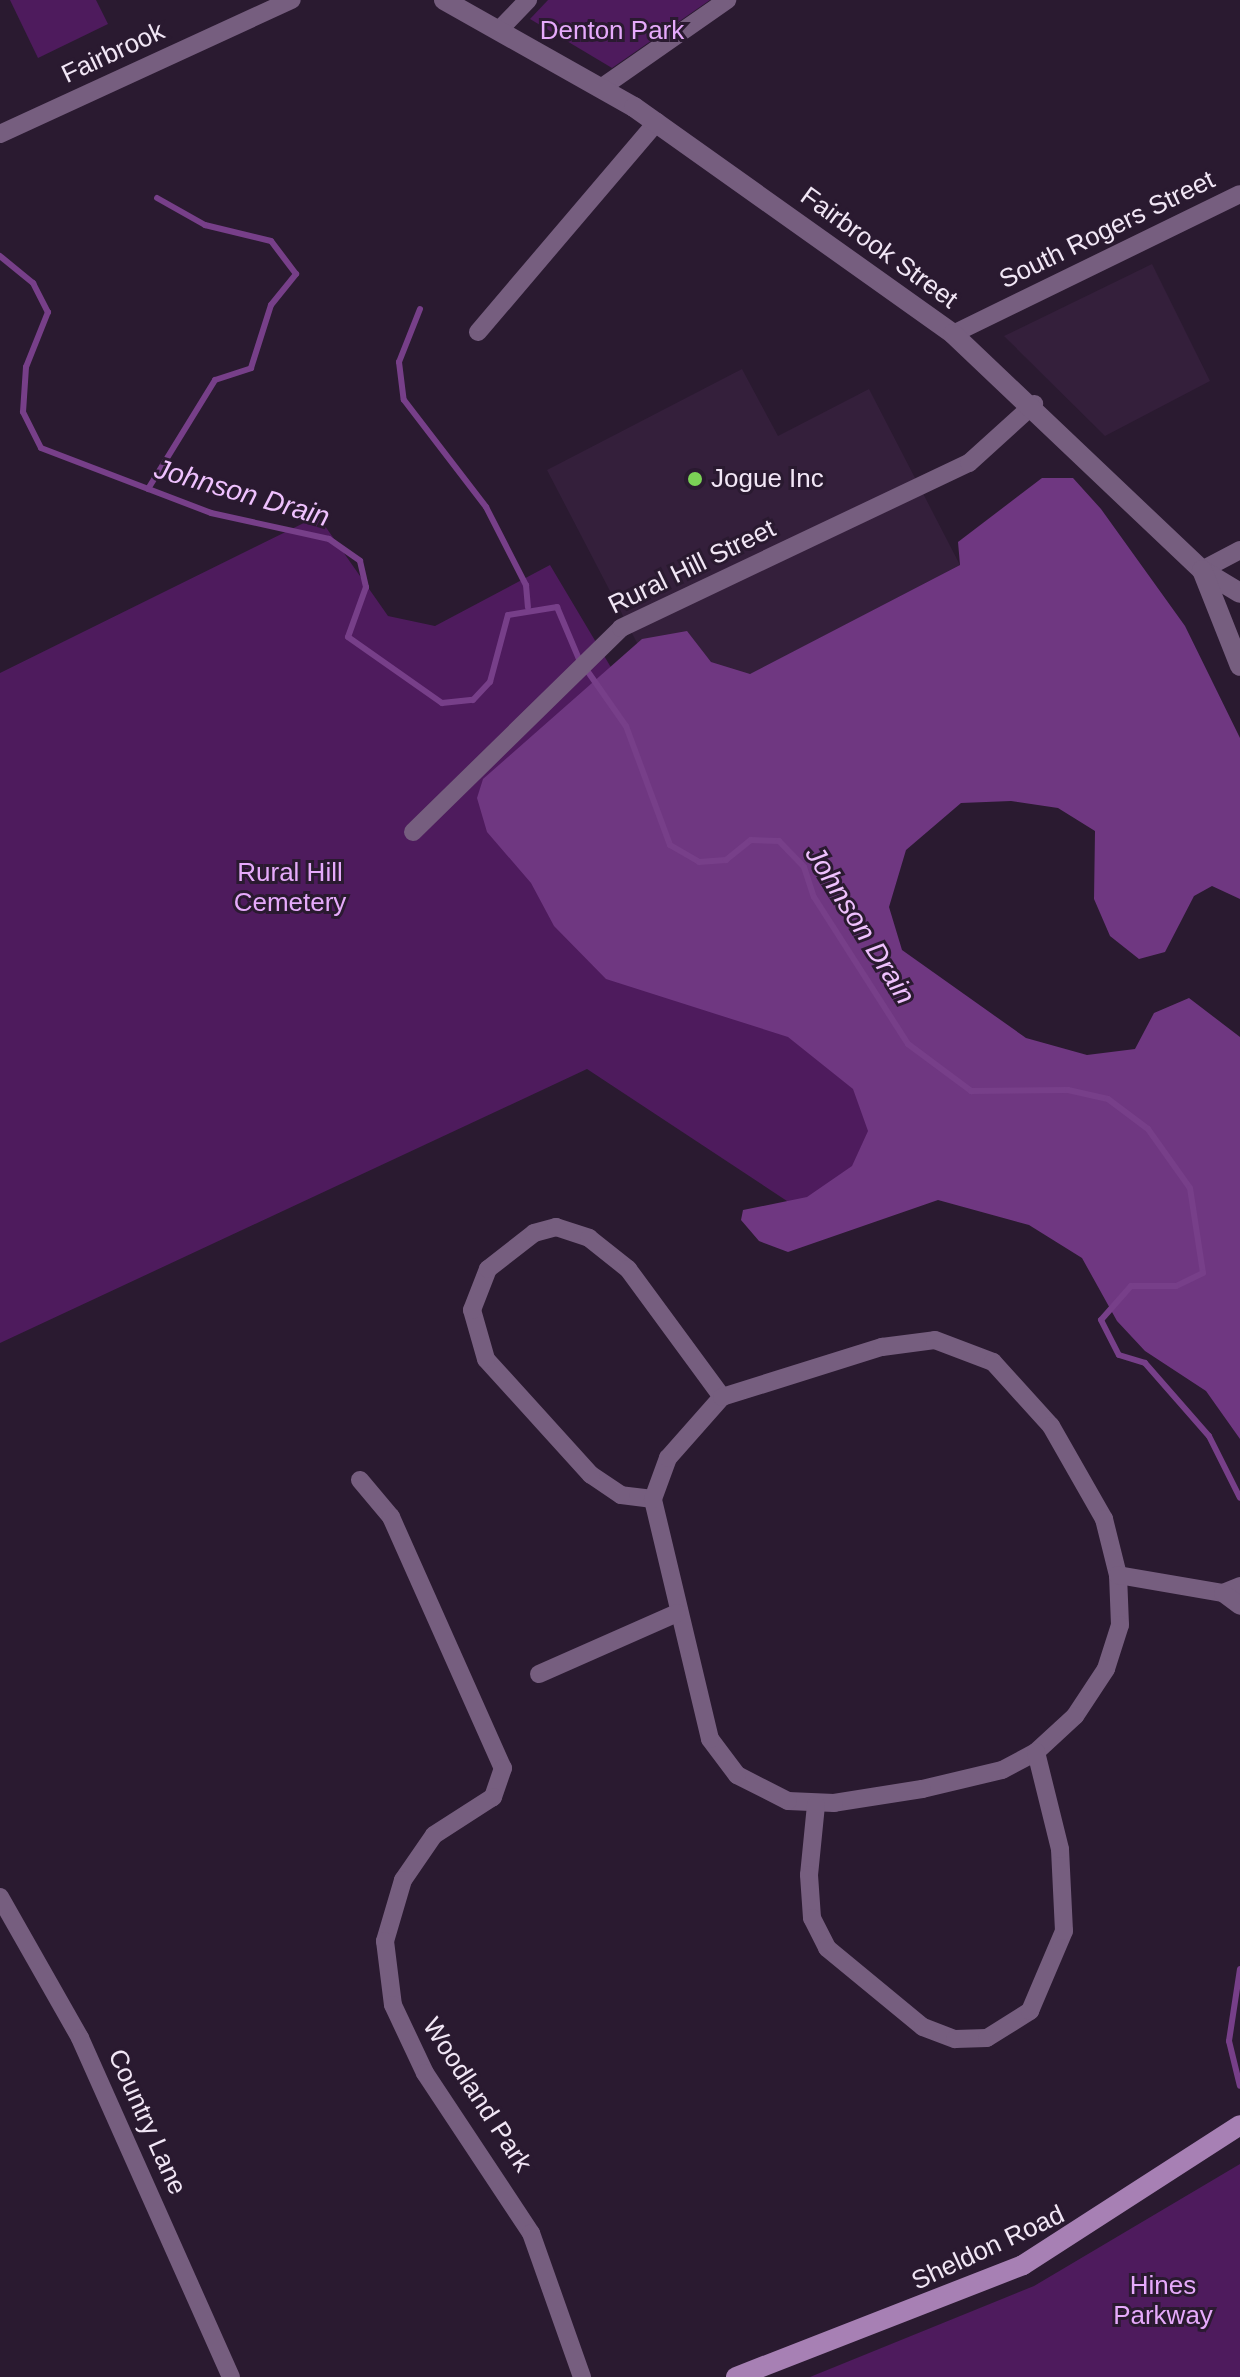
<!DOCTYPE html>
<style>
body{margin:0}
#map{position:relative;width:1240px;height:2377px;overflow:hidden;background:#2a1a30;font-family:Arial,sans-serif}
div>[style]{position:absolute}
.built>*{inset:0;background:#341f3b}
.green>*{inset:0;background:#4e1b5d}
.forest>*{inset:0;background:#6f3781}
.stream>*{height:6px;margin:-3px;padding:0 3px;transform-origin:3px;border-radius:3px;background:#773f89}
.minor>*{height:18px;margin:-9px;padding:0 9px;transform-origin:9px;border-radius:9px;background:#765e7f}
.tertiary>*{height:20px;margin:-10px;padding:0 10px;transform-origin:10px;border-radius:10px;background:#765e7f}
.secondary>*{height:20px;margin:-10px;padding:0 10px;transform-origin:10px;border-radius:10px;background:#a780b4}
.dots>*{width:22px;height:22px;translate:-50% -50%;box-sizing:border-box;border:4px solid #2a1a30;border-radius:50%}
span{translate:-50% -50%;white-space:nowrap;text-align:center;line-height:1.15;-webkit-text-stroke:6px #2a1a30;paint-order:stroke}
.park-label{font-size:26px;color:#e6aafb}
.street-label{font-size:26px;color:#f1e6f5}
.poi-label{font-size:26px;color:#f1e6f5}
.left{translate:0 -50%;text-align:left}
.water-label{font-size:28px;color:#efc1fe;font-style:italic}
</style>
<div id="map">
<div class="built">
<div style="clip-path:polygon(1152px 264px,1210px 381px,1105px 436px,1004px 336px)"></div>
<div style="clip-path:polygon(742px 369px,778px 436px,869px 389px,960px 565px,674px 714px,547px 470px)"></div>
</div>
<div class="green">
<div style="clip-path:polygon(10px 0,96px 0,108px 24px,38px 58px)"></div>
<div style="clip-path:polygon(548px 0,710px 0,612px 68px,530px 19px)"></div>
<div style="clip-path:polygon(318px 516px,388px 616px,435px 626px,550px 565px,656px 743px,963px 1127px,796px 1207px,587px 1069px,0 1343px,0 673px)"></div>
<div style="clip-path:polygon(1240px 2164px,1240px 2377px,810px 2377px,1034px 2286px)"></div>
</div>
<div class="forest">
<div style="clip-path:polygon(1042px 478px,1073px 478px,1101px 509px,1185px 626px,1240px 738px,1240px 899px,1212px 886px,1194px 896px,1165px 952px,1139px 959px,1110px 936px,1094px 899px,1095px 831px,1058px 808px,1011px 801px,961px 803px,906px 850px,889px 907px,902px 950px,1026px 1038px,1087px 1055px,1135px 1049px,1154px 1013px,1189px 998px,1240px 1037px,1240px 1439px,1206px 1391px,1145px 1351px,1117px 1321px,1082px 1258px,1029px 1225px,938px 1200px,788px 1252px,759px 1241px,741px 1220px,743px 1210px,807px 1197px,852px 1166px,868px 1131px,853px 1089px,788px 1037px,606px 979px,554px 926px,531px 883px,487px 832px,477px 798px,483px 779px,642px 639px,687px 631px,711px 662px,750px 674px,960px 565px,958px 542px)"></div>
</div>
<div class="stream">
<div style="left:0;top:256px;width:43px;rotate:39.3deg"></div>
<div style="left:33px;top:283px;width:33px;rotate:63deg"></div>
<div style="left:48px;top:312px;width:59px;rotate:111.8deg"></div>
<div style="left:26px;top:367px;width:45px;rotate:93.8deg"></div>
<div style="left:23px;top:412px;width:40px;rotate:63.4deg"></div>
<div style="left:41px;top:448px;width:182px;rotate:20.9deg"></div>
<div style="left:211px;top:513px;width:121px;rotate:12.4deg"></div>
<div style="left:329px;top:539px;width:38px;rotate:35deg"></div>
<div style="left:360px;top:561px;width:27px;rotate:77deg"></div>
<div style="left:366px;top:587px;width:53px;rotate:109.8deg"></div>
<div style="left:348px;top:637px;width:115px;rotate:35.1deg"></div>
<div style="left:442px;top:703px;width:31px;rotate:-6deg"></div>
<div style="left:473px;top:700px;width:25px;rotate:-47deg"></div>
<div style="left:490px;top:682px;width:69px;rotate:-75deg"></div>
<div style="left:508px;top:615px;width:50px;rotate:-9.3deg"></div>
<div style="left:557px;top:607px;width:56px;rotate:67.1deg"></div>
<div style="left:579px;top:659px;width:82px;rotate:55deg"></div>
<div style="left:626px;top:726px;width:127px;rotate:69.7deg"></div>
<div style="left:670px;top:845px;width:34px;rotate:30deg"></div>
<div style="left:699px;top:862px;width:27px;rotate:-4deg"></div>
<div style="left:726px;top:860px;width:32px;rotate:-39deg"></div>
<div style="left:751px;top:840px;width:28px;rotate:2deg"></div>
<div style="left:779px;top:841px;width:36px;rotate:46deg"></div>
<div style="left:804px;top:867px;width:32px;rotate:72deg"></div>
<div style="left:814px;top:897px;width:174px;rotate:57.4deg"></div>
<div style="left:908px;top:1044px;width:79px;rotate:36.7deg"></div>
<div style="left:971px;top:1091px;width:97px;rotate:-0.6deg"></div>
<div style="left:1068px;top:1090px;width:41px;rotate:12.7deg"></div>
<div style="left:1108px;top:1099px;width:50px;rotate:36.9deg"></div>
<div style="left:1148px;top:1129px;width:72px;rotate:54.6deg"></div>
<div style="left:1190px;top:1188px;width:86px;rotate:81.3deg"></div>
<div style="left:1203px;top:1273px;width:30px;rotate:154deg"></div>
<div style="left:1176px;top:1286px;width:45px;rotate:180deg"></div>
<div style="left:1131px;top:1286px;width:45px;rotate:131.4deg"></div>
<div style="left:1101px;top:1320px;width:39px;rotate:63deg"></div>
<div style="left:1119px;top:1355px;width:27px;rotate:17deg"></div>
<div style="left:1145px;top:1363px;width:97px;rotate:48.8deg"></div>
<div style="left:1209px;top:1436px;width:69px;rotate:63.4deg"></div>
<div style="left:420px;top:309px;width:57px;rotate:111.6deg"></div>
<div style="left:399px;top:362px;width:38px;rotate:83deg"></div>
<div style="left:404px;top:400px;width:135px;rotate:52.5deg"></div>
<div style="left:486px;top:507px;width:88px;rotate:62.9deg"></div>
<div style="left:526px;top:585px;width:22px;rotate:85deg"></div>
<div style="left:148px;top:489px;width:128px;rotate:-58.4deg"></div>
<div style="left:215px;top:380px;width:38px;rotate:-18deg"></div>
<div style="left:251px;top:368px;width:66px;rotate:-72.4deg"></div>
<div style="left:271px;top:305px;width:40px;rotate:-51deg"></div>
<div style="left:296px;top:274px;width:41px;rotate:-127.1deg"></div>
<div style="left:271px;top:241px;width:68px;rotate:-166.4deg"></div>
<div style="left:205px;top:225px;width:55px;rotate:-150.6deg"></div>
<div style="left:1240px;top:1969px;width:73px;rotate:98.7deg"></div>
<div style="left:1229px;top:2041px;width:46px;rotate:76.3deg"></div>
</div>
<div class="minor">
<div style="left:499px;top:30px;width:42px;rotate:-46deg"></div>
<div style="left:601px;top:88px;width:154px;rotate:-34.9deg"></div>
<div style="left:0;top:134px;width:321px;rotate:-24.7deg"></div>
<div style="left:478px;top:332px;width:276px;rotate:-49.6deg"></div>
<div style="left:953px;top:334px;width:319px;rotate:-26deg"></div>
<div style="left:1202px;top:570px;width:43px;rotate:-27.8deg"></div>
<div style="left:413px;top:832px;width:291px;rotate:-44.4deg"></div>
<div style="left:621px;top:628px;width:385px;rotate:-25.4deg"></div>
<div style="left:969px;top:463px;width:88px;rotate:-42.2deg"></div>
<div style="left:360px;top:1480px;width:48px;rotate:50deg"></div>
<div style="left:391px;top:1517px;width:275px;rotate:66deg"></div>
<div style="left:503px;top:1768px;width:31px;rotate:109deg"></div>
<div style="left:493px;top:1797px;width:70px;rotate:147.2deg"></div>
<div style="left:434px;top:1835px;width:55px;rotate:124.6deg"></div>
<div style="left:403px;top:1880px;width:64px;rotate:106.4deg"></div>
<div style="left:385px;top:1941px;width:64px;rotate:82.9deg"></div>
<div style="left:393px;top:2005px;width:75px;rotate:64.8deg"></div>
<div style="left:425px;top:2073px;width:192px;rotate:56.5deg"></div>
<div style="left:531px;top:2233px;width:153px;rotate:70.5deg"></div>
<div style="left:653px;top:1499px;width:32px;rotate:-173deg"></div>
<div style="left:621px;top:1495px;width:36px;rotate:-146deg"></div>
<div style="left:591px;top:1475px;width:156px;rotate:-132.2deg"></div>
<div style="left:486px;top:1359px;width:51px;rotate:-105.9deg"></div>
<div style="left:472px;top:1310px;width:44px;rotate:-68.7deg"></div>
<div style="left:488px;top:1269px;width:58px;rotate:-38deg"></div>
<div style="left:534px;top:1233px;width:23px;rotate:-15deg"></div>
<div style="left:556px;top:1227px;width:35px;rotate:18deg"></div>
<div style="left:589px;top:1238px;width:50px;rotate:38.5deg"></div>
<div style="left:628px;top:1269px;width:159px;rotate:53.7deg"></div>
<div style="left:1118px;top:1575px;width:50px;rotate:87.7deg"></div>
<div style="left:1120px;top:1625px;width:46px;rotate:107.7deg"></div>
<div style="left:1106px;top:1669px;width:56px;rotate:123.4deg"></div>
<div style="left:1075px;top:1716px;width:53px;rotate:137.3deg"></div>
<div style="left:1036px;top:1752px;width:38px;rotate:152deg"></div>
<div style="left:1002px;top:1770px;width:82px;rotate:166.6deg"></div>
<div style="left:922px;top:1789px;width:89px;rotate:171deg"></div>
<div style="left:834px;top:1803px;width:46px;rotate:-177.5deg"></div>
<div style="left:788px;top:1801px;width:57px;rotate:-153deg"></div>
<div style="left:737px;top:1775px;width:45px;rotate:-126.9deg"></div>
<div style="left:710px;top:1739px;width:247px;rotate:-103.4deg"></div>
<div style="left:653px;top:1499px;width:44px;rotate:-69.9deg"></div>
<div style="left:668px;top:1458px;width:81px;rotate:-48.5deg"></div>
<div style="left:722px;top:1397px;width:168px;rotate:-17.4deg"></div>
<div style="left:882px;top:1347px;width:53px;rotate:-7.5deg"></div>
<div style="left:935px;top:1340px;width:62px;rotate:20.8deg"></div>
<div style="left:993px;top:1362px;width:86px;rotate:47.8deg"></div>
<div style="left:1051px;top:1426px;width:107px;rotate:60.3deg"></div>
<div style="left:1104px;top:1519px;width:58px;rotate:76deg"></div>
<div style="left:1118px;top:1575px;width:107px;rotate:9.7deg"></div>
<div style="left:1240px;top:1586px;width:18px;rotate:158deg"></div>
<div style="left:1223px;top:1593px;width:21px;rotate:37deg"></div>
<div style="left:539px;top:1674px;width:151px;rotate:-23.8deg"></div>
<div style="left:816px;top:1805px;width:70px;rotate:95.7deg"></div>
<div style="left:809px;top:1875px;width:43px;rotate:86deg"></div>
<div style="left:812px;top:1918px;width:34px;rotate:63deg"></div>
<div style="left:827px;top:1948px;width:124px;rotate:39.5deg"></div>
<div style="left:923px;top:2027px;width:34px;rotate:21deg"></div>
<div style="left:955px;top:2039px;width:32px;rotate:-2deg"></div>
<div style="left:987px;top:2038px;width:51px;rotate:-32.1deg"></div>
<div style="left:1030px;top:2011px;width:87px;rotate:-67deg"></div>
<div style="left:1064px;top:1931px;width:82px;rotate:-92.8deg"></div>
<div style="left:1060px;top:1849px;width:100px;rotate:-103.9deg"></div>
<div style="left:0;top:1897px;width:162px;rotate:60.4deg"></div>
<div style="left:80px;top:2038px;width:371px;rotate:66deg"></div>
</div>
<div class="tertiary">
<div style="left:444px;top:0;width:218px;rotate:29.4deg"></div>
<div style="left:634px;top:107px;width:392px;rotate:35.4deg"></div>
<div style="left:953px;top:334px;width:343px;rotate:43.5deg"></div>
<div style="left:1202px;top:570px;width:44px;rotate:31.2deg"></div>
<div style="left:1202px;top:570px;width:103px;rotate:68.4deg"></div>
</div>
<div class="secondary">
<div style="left:736px;top:2377px;width:308px;rotate:-21.3deg"></div>
<div style="left:1023px;top:2265px;width:258px;rotate:-32.8deg"></div>
</div>
<div class="dots">
<div style="left:695px;top:479px;background:#7bd156"></div>
</div>
<div class="park-label">
<span style="left:612px;top:31px">Denton Park</span>
<span style="left:290px;top:888px">Rural Hill<br>Cemetery</span>
<span style="left:1163px;top:2301px">Hines<br>Parkway</span>
</div>
<div class="street-label">
<span style="left:113px;top:53px;rotate:-25deg">Fairbrook</span>
<span style="left:1107px;top:230px;rotate:-26deg">South Rogers Street</span>
<span style="left:879px;top:248px;rotate:36deg">Fairbrook Street</span>
<span style="left:692px;top:567px;rotate:-26deg">Rural Hill Street</span>
<span style="left:477px;top:2095px;rotate:57deg">Woodland Park</span>
<span style="left:147px;top:2122px;rotate:66deg">Country Lane</span>
<span style="left:988px;top:2248px;rotate:-25deg">Sheldon Road</span>
</div>
<div class="poi-label">
<span class="left" style="left:711px;top:479px">Jogue Inc</span>
</div>
<div class="water-label">
<span style="left:242px;top:493px;rotate:16deg">Johnson Drain</span>
<span style="left:860px;top:925px;rotate:58deg">Johnson Drain</span>
</div>
</div>
